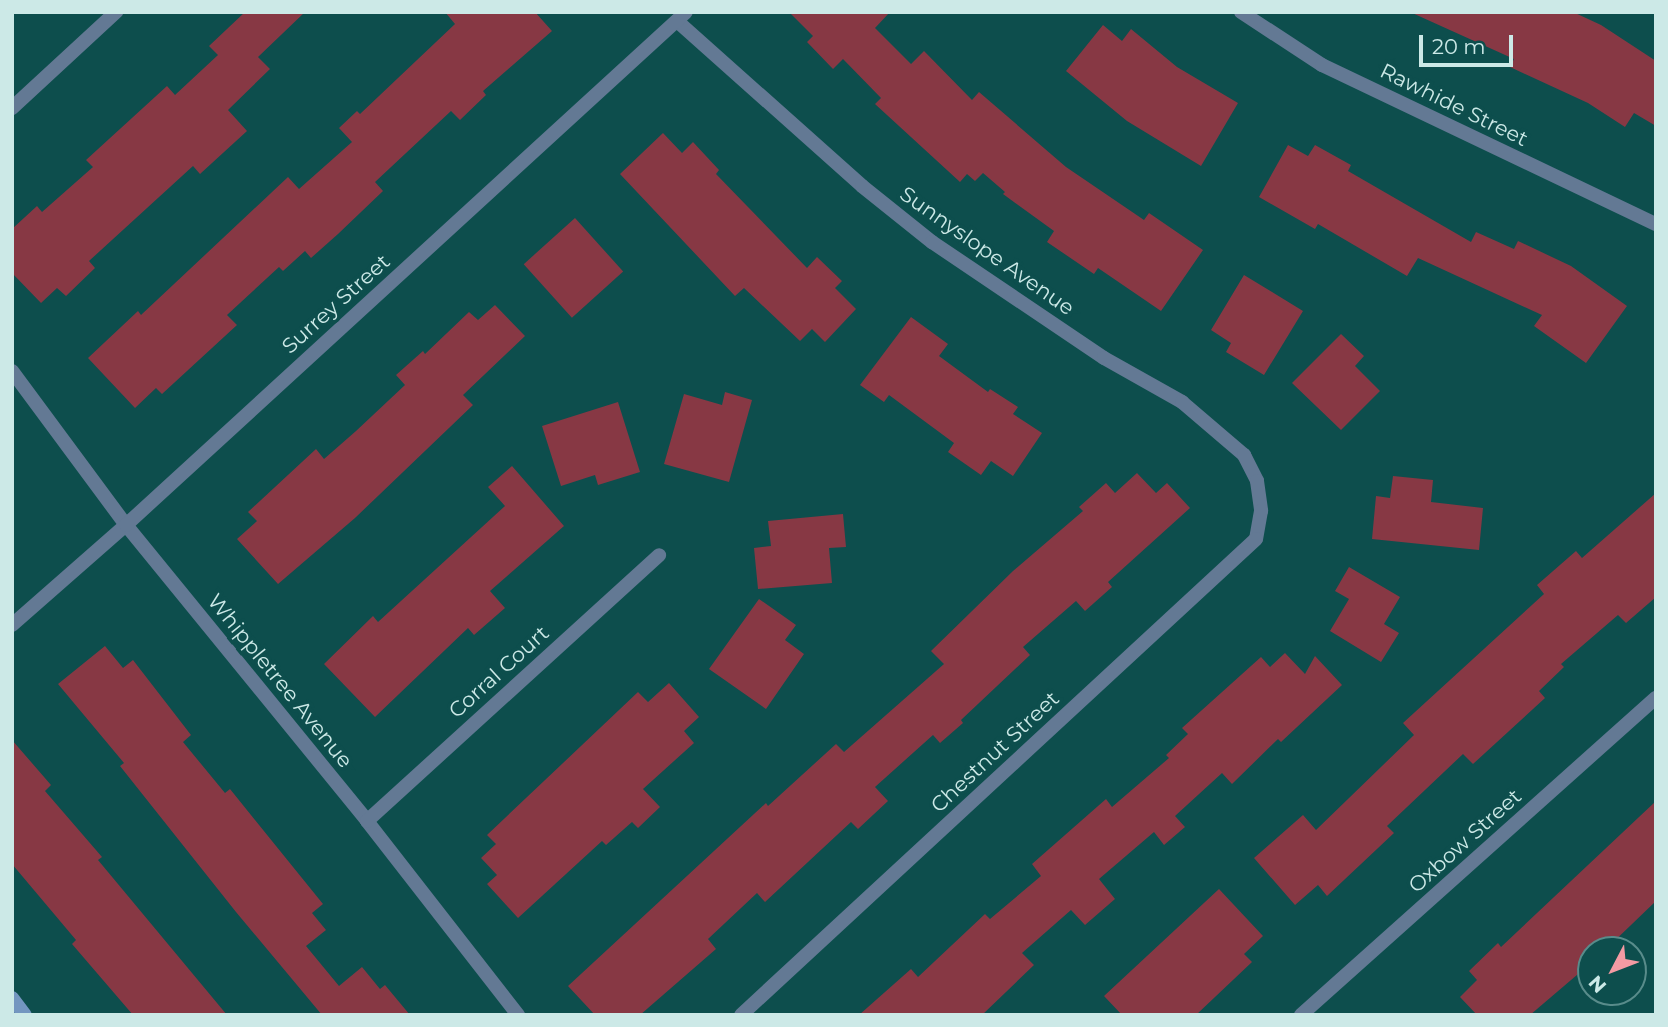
<!DOCTYPE html>
<style>
body{margin:0}
#map{position:relative;width:1668px;height:1027px;overflow:hidden;background:#0d4e4d;font-family:Montserrat,sans-serif}
div>[style]{position:absolute}
.building>*{inset:0;background:#873844;transform-origin:0 0}
.street>*{height:14px;margin:-7px;padding:0 7px;transform-origin:7px;border-radius:7px;background:#637994}
.secondary>*{height:14px;margin:-7px;padding:0 7px;transform-origin:7px;border-radius:7px;background:#7396c0}
span{translate:-50% -50%;white-space:nowrap;text-align:center;line-height:1.15;-webkit-text-stroke:7px #0d4e4d;paint-order:stroke}
.street-label{font-size:21px;color:#cce9e7}
.frame{position:absolute;inset:0;border:14px solid #cce9e7;pointer-events:none}
.north{position:absolute;left:1577px;top:936px;width:70px;height:70px;box-sizing:border-box;background:#0d4e4d;border:2px solid #598c8b;border-radius:50%;rotate:228deg;font-size:19px;font-weight:700;line-height:28px;text-align:center;color:#cce9e7}
.north::after{content:'';display:block;margin:auto;width:24px;height:32px;background:#f49aa3;clip-path:polygon(50% 0,100% 100%,50% 72%,0 100%)}
.scale{position:absolute;left:1419px;top:35px;width:94px;height:32px;box-sizing:border-box;border:4px solid #cce9e7;border-top:0;padding-left:9px;font-size:21px;line-height:24px;white-space:nowrap;color:#cce9e7;-webkit-text-stroke:5px #0d4e4d;paint-order:stroke}
</style>
<div id="map">
<div class="building">
<div style="clip-path:polygon(245px 12px,305px 12px,258px 57px,270px 69px,228px 110px,247px 131px,200px 174px,193px 166px,89px 261px,95px 268px,66px 296px,57px 288px,41px 303px,12px 273px,12px 229px,37px 206px,42px 212px,93px 167px,86px 160px,167px 86px,175px 95px,218px 55px,209px 46px)"></div>
<div style="clip-path:polygon(445px 12px,535px 12px,552px 31px,483px 91px,486px 95px,460px 120px,451px 111px,375px 182px,383px 191px,338px 234px,311px 258px,305px 251px,283px 271px,279px 267px,227px 315px,237px 325px,162px 394px,156px 388px,135px 408px,88px 358px,138px 311px,141px 315px,288px 177px,299px 189px,352px 142px,339px 128px,357px 111px,360px 114px,455px 24px)"></div>
<div style="clip-path:polygon(789px 12px,890px 12px,875px 28px,911px 64px,924px 51px,972px 100px,979px 92px,1066px 167px,1144px 220px,1149px 213px,1203px 250px,1161px 311px,1098px 268px,1094px 274px,1047px 242px,1054px 231px,1003px 194px,1005px 192px,983px 173px,975px 181px,967px 174px,960px 182px,875px 104px,881px 98px,843px 59px,833px 69px,807px 42px,813px 36px)"></div>
<div style="clip-path:polygon(1410px 12px,1573px 12px,1601px 25px,1656px 61px,1656px 126px,1634px 113px,1625px 127px,1588px 103px,1510px 67px,1514px 59px)"></div>
<div style="clip-path:polygon(1103px 25px,1122px 41px,1131px 29px,1177px 67px,1238px 103px,1201px 166px,1127px 121px,1066px 71px)"></div>
<div style="clip-path:polygon(663px 133px,682px 153px,693px 142px,719px 170px,716px 174px,807px 268px,817px 257px,842px 281px,835px 288px,856px 309px,825px 342px,812px 329px,800px 341px,744px 288px,735px 296px,620px 174px)"></div>
<div style="clip-path:polygon(1288px 145px,1308px 156px,1315px 145px,1351px 165px,1348px 171px,1471px 242px,1476px 232px,1514px 249px,1518px 241px,1571px 266px,1627px 306px,1586px 363px,1534px 326px,1542px 315px,1418px 258px,1407px 276px,1318px 224px,1315px 229px,1259px 197px)"></div>
<div style="left:575px;top:218px;width:72px;height:69px;rotate:48deg"></div>
<div style="clip-path:polygon(1244px 275px,1303px 311px,1264px 375px,1226px 352px,1231px 343px,1211px 330px)"></div>
<div style="clip-path:polygon(495px 305px,525px 336px,463px 395px,473px 405px,355px 518px,278px 584px,237px 539px,257px 521px,248px 512px,316px 449px,324px 459px,356px 431px,405px 385px,396px 375px,423px 351px,425px 354px,469px 312px,478px 320px)"></div>
<div style="clip-path:polygon(911px 317px,948px 344px,939px 356px,988px 392px,990px 389px,1018px 407px,1013px 414px,1042px 433px,1013px 476px,991px 461px,981px 475px,948px 452px,954px 443px,889px 395px,884px 402px,860px 385px)"></div>
<div style="clip-path:polygon(1341px 334px,1364px 356px,1355px 366px,1380px 391px,1341px 430px,1292px 383px)"></div>
<div style="clip-path:polygon(725px 392px,752px 400px,729px 482px,664px 464px,684px 394px,722px 405px)"></div>
<div style="clip-path:polygon(618px 402px,640px 472px,598px 485px,595px 475px,561px 486px,542px 426px)"></div>
<div style="clip-path:polygon(512px 466px,564px 526px,490px 591px,505px 608px,474px 635px,468px 628px,375px 717px,324px 664px,373px 616px,378px 622px,505px 506px,488px 487px)"></div>
<div style="clip-path:polygon(1137px 473px,1156px 493px,1167px 483px,1190px 508px,1108px 582px,1112px 587px,1085px 611px,1076px 601px,1023px 647px,1030px 655px,961px 720px,963px 723px,940px 743px,933px 735px,875px 787px,888px 801px,858px 829px,851px 822px,765px 902px,757px 893px,708px 939px,716px 949px,640px 1015px,595px 1015px,568px 986px,766px 803px,768px 806px,836px 744px,844px 752px,944px 664px,931px 651px,1013px 571px,1083px 511px,1079px 507px,1106px 483px,1115px 493px)"></div>
<div style="clip-path:polygon(1393px 476px,1433px 480px,1431px 502px,1483px 508px,1479px 550px,1372px 539px,1376px 496px,1390px 498px)"></div>
<div style="clip-path:polygon(1656px 493px,1656px 597px,1626px 623px,1618px 615px,1561px 664px,1564px 667px,1539px 691px,1545px 698px,1473px 764px,1463px 754px,1387px 826px,1394px 833px,1327px 896px,1318px 885px,1295px 905px,1254px 858px,1303px 815px,1316px 830px,1414px 735px,1403px 723px,1544px 594px,1537px 585px,1576px 551px,1582px 558px)"></div>
<div style="clip-path:polygon(843px 514px,846px 547px,829px 548px,832px 583px,758px 589px,754px 548px,771px 546px,768px 521px)"></div>
<div style="clip-path:polygon(1349px 567px,1400px 597px,1384px 624px,1399px 633px,1381px 662px,1330px 631px,1349px 599px,1335px 591px)"></div>
<div style="clip-path:polygon(759px 599px,796px 625px,785px 640px,804px 654px,766px 709px,709px 669px)"></div>
<div style="clip-path:polygon(105px 646px,123px 668px,133px 660px,191px 735px,183px 742px,225px 793px,230px 789px,323px 904px,312px 913px,326px 930px,306px 946px,339px 986px,362px 967px,380px 989px,385px 985px,410px 1015px,322px 1015px,236px 912px,120px 766px,124px 763px,58px 684px)"></div>
<div style="clip-path:polygon(1285px 653px,1305px 674px,1315px 656px,1342px 685px,1281px 742px,1278px 739px,1232px 784px,1222px 773px,1175px 816px,1185px 827px,1164px 845px,1154px 832px,1099px 879px,1115px 899px,1085px 925px,1071px 910px,1022px 953px,1034px 965px,982px 1015px,859px 1015px,911px 969px,918px 977px,985px 914px,990px 919px,1041px 876px,1032px 864px,1106px 799px,1112px 807px,1169px 758px,1166px 755px,1188px 734px,1182px 728px,1261px 657px,1270px 667px)"></div>
<div style="clip-path:polygon(669px 683px,699px 717px,684px 731px,694px 743px,643px 789px,660px 807px,638px 828px,632px 822px,606px 845px,602px 841px,518px 918px,487px 884px,497px 875px,481px 858px,496px 844px,487px 835px,638px 692px,648px 702px)"></div>
<div style="clip-path:polygon(12px 740px,51px 785px,45px 791px,102px 857px,98px 860px,227px 1015px,133px 1015px,72px 944px,76px 940px,12px 864px)"></div>
<div style="clip-path:polygon(1656px 801px,1656px 901px,1605px 950px,1591px 950px,1591px 963px,1530px 1015px,1477px 1015px,1460px 997px,1477px 980px,1469px 971px,1498px 943px,1501px 947px)"></div>
<div style="clip-path:polygon(1219px 889px,1263px 936px,1244px 954px,1252px 962px,1196px 1015px,1122px 1015px,1104px 996px)"></div>
</div>
<div class="street">
<div style="left:1241px;top:12px;width:97px;rotate:33.2deg"></div>
<div style="left:1322px;top:65px;width:370px;rotate:25.5deg"></div>
<div style="left:677px;top:21px;width:248px;rotate:41.7deg"></div>
<div style="left:862px;top:186px;width:90px;rotate:38.7deg"></div>
<div style="left:932px;top:242px;width:207px;rotate:34deg"></div>
<div style="left:1104px;top:358px;width:90px;rotate:29.4deg"></div>
<div style="left:1182px;top:402px;width:82px;rotate:40.5deg"></div>
<div style="left:1244px;top:455px;width:29px;rotate:63deg"></div>
<div style="left:1257px;top:481px;width:30px;rotate:82deg"></div>
<div style="left:1261px;top:511px;width:28px;rotate:100deg"></div>
<div style="left:1256px;top:539px;width:701px;rotate:137.25deg"></div>
<div style="left:12px;top:108px;width:142px;rotate:-42.7deg"></div>
<div style="left:12px;top:371px;width:192px;rotate:53.5deg"></div>
<div style="left:126px;top:525px;width:382px;rotate:50.8deg"></div>
<div style="left:367px;top:821px;width:246px;rotate:52.1deg"></div>
<div style="left:12px;top:625px;width:152px;rotate:-41.3deg"></div>
<div style="left:126px;top:525px;width:759px;rotate:-42.49deg"></div>
<div style="left:367px;top:821px;width:395px;rotate:-42.3deg"></div>
<div style="left:1301px;top:1015px;width:476px;rotate:-41.8deg"></div>
</div>
<div class="secondary">
<div style="left:12px;top:998px;width:21px;rotate:53deg"></div>
</div>
<div class="street-label">
<span style="left:1454px;top:105px;rotate:26deg">Rawhide Street</span>
<span style="left:987px;top:251px;rotate:35deg">Sunnyslope Avenue</span>
<span style="left:336px;top:304px;rotate:-42deg">Surrey Street</span>
<span style="left:499px;top:672px;rotate:-42deg">Corral Court</span>
<span style="left:280px;top:681px;rotate:51deg">Whippletree Avenue</span>
<span style="left:995px;top:752px;rotate:-43deg">Chestnut Street</span>
<span style="left:1465px;top:841px;rotate:-42deg">Oxbow Street</span>
</div>
<div class="frame"></div>
<div class="north">N</div>
<div class="scale">20 m</div>
</div>
